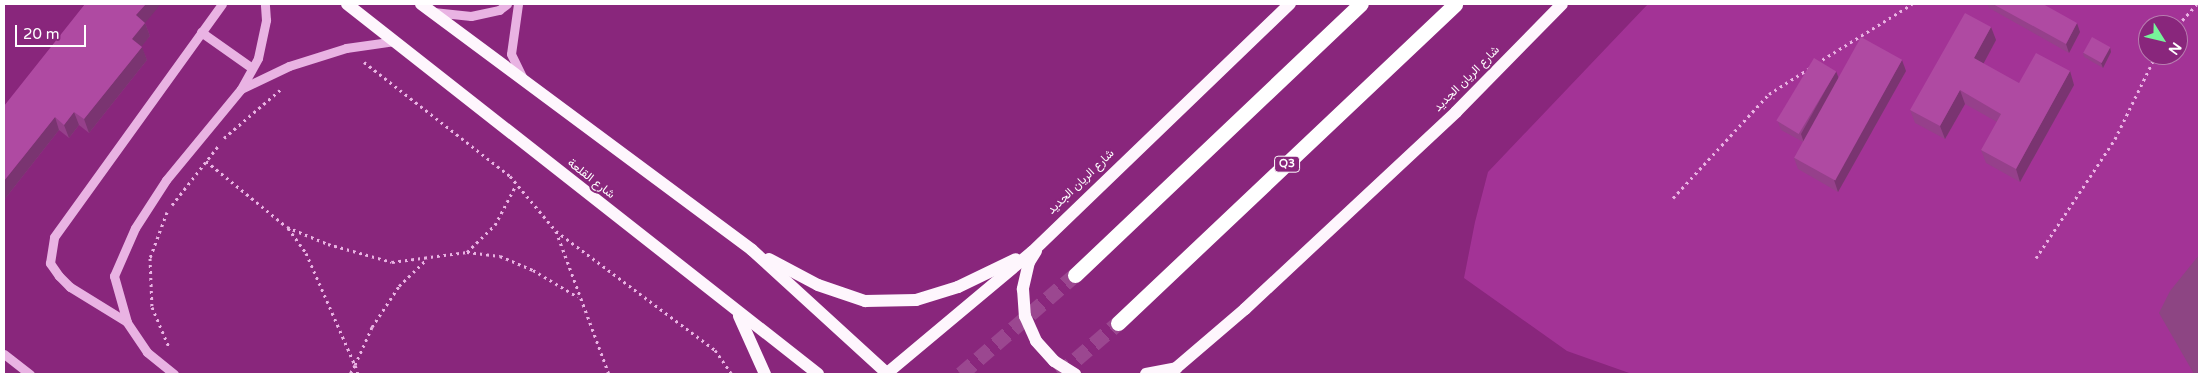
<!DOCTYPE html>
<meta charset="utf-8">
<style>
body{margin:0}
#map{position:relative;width:2203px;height:378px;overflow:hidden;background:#89267c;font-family:"Varela Round",Vazirmatn,sans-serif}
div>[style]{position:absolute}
.green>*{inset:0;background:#a33396}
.water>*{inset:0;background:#8d4583}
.highway-tunnel>*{height:15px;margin-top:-7.5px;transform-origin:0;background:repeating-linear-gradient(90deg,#9b4790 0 15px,transparent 0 23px)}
.path>*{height:3px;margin-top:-1.5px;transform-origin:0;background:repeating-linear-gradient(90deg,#e9b3e3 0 2.5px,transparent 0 6.5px)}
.minor>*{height:9px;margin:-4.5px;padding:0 4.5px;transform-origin:4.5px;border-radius:4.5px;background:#e9b3e3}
.major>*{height:12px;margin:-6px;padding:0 6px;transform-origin:6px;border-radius:6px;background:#fef6fd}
.highway>*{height:15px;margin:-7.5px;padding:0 7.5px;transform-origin:7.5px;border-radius:7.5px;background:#fff}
.wall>*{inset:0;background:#96408b}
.shaded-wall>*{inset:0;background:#7a3471}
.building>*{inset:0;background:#af4aa2;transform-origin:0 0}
span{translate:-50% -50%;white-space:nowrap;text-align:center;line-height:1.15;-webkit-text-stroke:4px #89267c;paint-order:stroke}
.shield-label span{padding:1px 4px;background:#89267c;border:1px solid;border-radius:4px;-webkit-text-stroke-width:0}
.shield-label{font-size:11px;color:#fff;font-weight:700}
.street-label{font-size:12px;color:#fff}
.frame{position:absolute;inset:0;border:5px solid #fff;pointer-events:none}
.north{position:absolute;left:2138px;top:15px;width:50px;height:50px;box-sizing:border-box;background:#89267c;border:1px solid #b87db0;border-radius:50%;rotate:126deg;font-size:14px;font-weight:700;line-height:20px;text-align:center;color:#fff}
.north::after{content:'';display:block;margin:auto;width:18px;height:22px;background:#77f39a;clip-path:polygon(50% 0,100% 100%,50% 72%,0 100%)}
.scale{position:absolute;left:15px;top:25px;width:71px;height:22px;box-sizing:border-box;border:2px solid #fff;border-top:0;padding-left:6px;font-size:15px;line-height:18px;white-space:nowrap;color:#fff;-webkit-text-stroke:4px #89267c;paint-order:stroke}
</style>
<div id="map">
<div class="green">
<div style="clip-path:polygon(evenodd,1648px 4px,2199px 4px,2199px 374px,1632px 374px,1567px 351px,1464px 278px,1475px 222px,1488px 172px,1648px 4px,2148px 25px,2178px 25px,2178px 55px,2148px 55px,2148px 25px)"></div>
</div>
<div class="water">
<div style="clip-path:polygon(2199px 255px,2199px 374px,2194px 374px,2159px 313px,2170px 291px)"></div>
</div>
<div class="highway-tunnel">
<div style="left:961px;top:374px;width:151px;rotate:-41deg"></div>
<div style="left:1059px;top:374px;width:78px;rotate:-40.8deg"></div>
</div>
<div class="path">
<div style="left:2178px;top:25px;width:28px;rotate:-48deg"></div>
<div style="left:364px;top:62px;width:185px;rotate:38deg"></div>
<div style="left:510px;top:176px;width:72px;rotate:50.1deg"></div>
<div style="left:556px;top:231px;width:199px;rotate:36.8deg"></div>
<div style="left:715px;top:350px;width:29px;rotate:55deg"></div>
<div style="left:1817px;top:63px;width:112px;rotate:-31.8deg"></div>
<div style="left:224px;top:138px;width:74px;rotate:-40.6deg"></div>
<div style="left:206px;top:161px;width:104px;rotate:39.2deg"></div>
<div style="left:287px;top:227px;width:44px;rotate:22.5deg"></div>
<div style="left:328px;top:244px;width:66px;rotate:15.7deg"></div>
<div style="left:392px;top:262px;width:76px;rotate:-7.6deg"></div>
<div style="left:467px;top:252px;width:39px;rotate:-44deg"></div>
<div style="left:495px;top:225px;width:45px;rotate:-62.3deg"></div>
<div style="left:1673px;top:198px;width:142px;rotate:-47.3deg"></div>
<div style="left:1769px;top:94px;width:49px;rotate:-32.4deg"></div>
<div style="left:172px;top:205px;width:76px;rotate:-51.9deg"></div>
<div style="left:167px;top:212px;width:49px;rotate:110.3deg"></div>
<div style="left:150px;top:258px;width:49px;rotate:87.7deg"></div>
<div style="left:152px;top:307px;width:43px;rotate:67deg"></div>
<div style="left:288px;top:228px;width:31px;rotate:54deg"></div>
<div style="left:306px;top:253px;width:122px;rotate:66.4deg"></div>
<div style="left:355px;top:365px;width:10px;rotate:119deg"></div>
<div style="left:556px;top:231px;width:153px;rotate:69.7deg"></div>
<div style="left:467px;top:252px;width:33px;rotate:7deg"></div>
<div style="left:500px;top:256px;width:36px;rotate:23deg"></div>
<div style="left:533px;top:270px;width:52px;rotate:31deg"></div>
<div style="left:2036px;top:258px;width:143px;rotate:-56.4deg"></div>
<div style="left:2115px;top:139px;width:93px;rotate:-64deg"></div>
<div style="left:358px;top:374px;width:9px;rotate:-108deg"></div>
<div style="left:355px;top:365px;width:42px;rotate:-65.9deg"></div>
<div style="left:372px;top:327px;width:49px;rotate:-56.6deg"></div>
<div style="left:399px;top:286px;width:39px;rotate:-44deg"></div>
</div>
<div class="minor">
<div style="left:518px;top:4px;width:50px;rotate:98deg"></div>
<div style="left:511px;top:54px;width:25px;rotate:64deg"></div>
<div style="left:433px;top:12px;width:38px;rotate:6deg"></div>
<div style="left:471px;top:16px;width:29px;rotate:-12deg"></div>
<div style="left:499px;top:10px;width:10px;rotate:-37deg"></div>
<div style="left:201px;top:32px;width:62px;rotate:35.2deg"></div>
<div style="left:241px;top:89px;width:53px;rotate:-25.6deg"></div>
<div style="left:289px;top:66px;width:60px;rotate:-17.5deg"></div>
<div style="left:346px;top:48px;width:49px;rotate:-8.1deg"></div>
<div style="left:127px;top:322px;width:67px;rotate:-148.4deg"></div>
<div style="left:70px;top:287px;width:16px;rotate:-135deg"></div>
<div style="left:59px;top:276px;width:16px;rotate:-125deg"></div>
<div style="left:50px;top:263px;width:26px;rotate:-81deg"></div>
<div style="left:54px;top:237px;width:287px;rotate:-54.2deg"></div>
<div style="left:4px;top:354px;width:33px;rotate:38deg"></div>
<div style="left:174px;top:374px;width:35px;rotate:-141deg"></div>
<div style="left:147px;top:352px;width:36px;rotate:-124deg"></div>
<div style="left:127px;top:322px;width:48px;rotate:-105.8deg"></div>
<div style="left:114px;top:276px;width:52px;rotate:-66.4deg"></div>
<div style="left:135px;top:228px;width:57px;rotate:-57.1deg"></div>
<div style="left:166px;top:180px;width:118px;rotate:-50.5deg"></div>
<div style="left:241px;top:89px;width:35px;rotate:-61deg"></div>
<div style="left:258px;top:58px;width:39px;rotate:-78deg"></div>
<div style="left:266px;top:20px;width:16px;rotate:-94deg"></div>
</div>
<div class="major">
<div style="left:347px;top:4px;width:599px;rotate:38.15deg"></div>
<div style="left:421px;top:4px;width:412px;rotate:36.6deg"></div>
<div style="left:752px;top:250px;width:184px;rotate:42.4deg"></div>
<div style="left:1036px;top:251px;width:13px;rotate:122deg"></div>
<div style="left:1029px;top:262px;width:28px;rotate:103deg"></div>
<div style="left:1023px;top:289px;width:27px;rotate:86deg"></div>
<div style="left:1025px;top:316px;width:27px;rotate:66deg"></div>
<div style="left:1036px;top:341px;width:27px;rotate:48deg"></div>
<div style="left:1054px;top:361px;width:25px;rotate:32deg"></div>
<div style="left:769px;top:259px;width:55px;rotate:28deg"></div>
<div style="left:818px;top:285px;width:50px;rotate:18.8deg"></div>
<div style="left:865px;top:301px;width:51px;rotate:-1.1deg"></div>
<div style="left:916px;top:300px;width:44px;rotate:-17.2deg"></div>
<div style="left:958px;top:287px;width:64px;rotate:-25.8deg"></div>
<div style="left:739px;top:316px;width:64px;rotate:65.9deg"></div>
<div style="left:886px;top:374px;width:190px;rotate:-39.9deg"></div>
<div style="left:1032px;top:252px;width:358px;rotate:-43.9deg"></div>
<div style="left:1146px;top:374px;width:31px;rotate:-11deg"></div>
<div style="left:1169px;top:374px;width:100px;rotate:-40.5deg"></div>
<div style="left:1245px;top:309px;width:289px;rotate:-43deg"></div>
<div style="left:1456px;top:112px;width:151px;rotate:-45.5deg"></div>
</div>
<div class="highway">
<div style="left:1075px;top:275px;width:394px;rotate:-43.5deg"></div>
<div style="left:1118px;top:323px;width:464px;rotate:-43.4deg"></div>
</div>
<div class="wall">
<div style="clip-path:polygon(85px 4px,145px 23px,150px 36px,141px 46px,147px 60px,89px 133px,79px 125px,69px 138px,59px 130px,4px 200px)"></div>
<div style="clip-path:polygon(1987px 4px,2043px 4px,2080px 32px,2069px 53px,1989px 8px)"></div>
<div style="clip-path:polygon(1991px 27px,1996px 40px,1983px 64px,2019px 83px,2070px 71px,2074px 85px,2020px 182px,1986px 163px,1981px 150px,1997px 122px,1965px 104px,1945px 139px,1915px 123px,1910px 110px)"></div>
<div style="clip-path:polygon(2111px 52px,2103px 68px,2084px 57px,2083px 53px)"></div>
<div style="clip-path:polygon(1906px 71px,1838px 192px,1798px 169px,1794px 158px,1803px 142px,1781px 130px,1778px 122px,1839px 78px)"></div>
</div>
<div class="shaded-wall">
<div style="clip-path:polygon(146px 4px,161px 4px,145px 23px,150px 36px,137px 52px,132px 39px,136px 15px)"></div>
<div style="clip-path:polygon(2077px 23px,2080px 32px,2069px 53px,2066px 44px)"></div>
<div style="clip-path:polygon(1991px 27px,1996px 40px,1979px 72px,1974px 58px)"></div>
<div style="clip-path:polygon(142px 47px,147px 60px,89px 133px,84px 119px)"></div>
<div style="clip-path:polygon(2110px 47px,2111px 52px,2103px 68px,2101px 63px)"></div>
<div style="clip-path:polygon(1902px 60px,1906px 71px,1838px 192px,1834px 180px)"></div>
<div style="clip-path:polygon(1836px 71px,1839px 79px,1804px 143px,1801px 134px)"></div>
<div style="clip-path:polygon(2070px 71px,2074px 85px,2020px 182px,2016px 169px)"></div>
<div style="clip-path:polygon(1960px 90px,1965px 104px,1945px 139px,1940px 126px)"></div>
<div style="clip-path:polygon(74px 112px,79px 125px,69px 138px,64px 125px)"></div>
<div style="clip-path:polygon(55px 117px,59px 130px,4px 200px,4px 181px)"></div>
</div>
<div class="building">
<div style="clip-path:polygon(85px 4px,146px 4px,136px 15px,145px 23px,132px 39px,142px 47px,84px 119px,74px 112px,64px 125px,55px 117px,4px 181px,4px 106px)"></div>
<div style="clip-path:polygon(1993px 4px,2043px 4px,2077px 23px,2066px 44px)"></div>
<div style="clip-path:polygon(1965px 13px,1991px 27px,1974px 58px,2019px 83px,2036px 53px,2070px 71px,2016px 169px,1981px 150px,2001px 114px,1960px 90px,1940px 126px,1910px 110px)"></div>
<div style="left:1861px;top:37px;width:47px;height:138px;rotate:29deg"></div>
<div style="left:2092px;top:37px;width:21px;height:18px;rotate:29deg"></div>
<div style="left:1814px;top:58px;width:26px;height:73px;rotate:31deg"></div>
</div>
<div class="shield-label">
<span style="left:1287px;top:164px">Q3</span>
</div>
<div class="street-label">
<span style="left:1467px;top:79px;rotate:-45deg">شارع الريان الجديد</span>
<span style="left:591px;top:179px;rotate:38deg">شارع القلعة</span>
<span style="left:1081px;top:182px;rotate:-44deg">شارع الريان الجديد</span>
</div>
<div class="frame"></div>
<div class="north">N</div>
<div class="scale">20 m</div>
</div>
